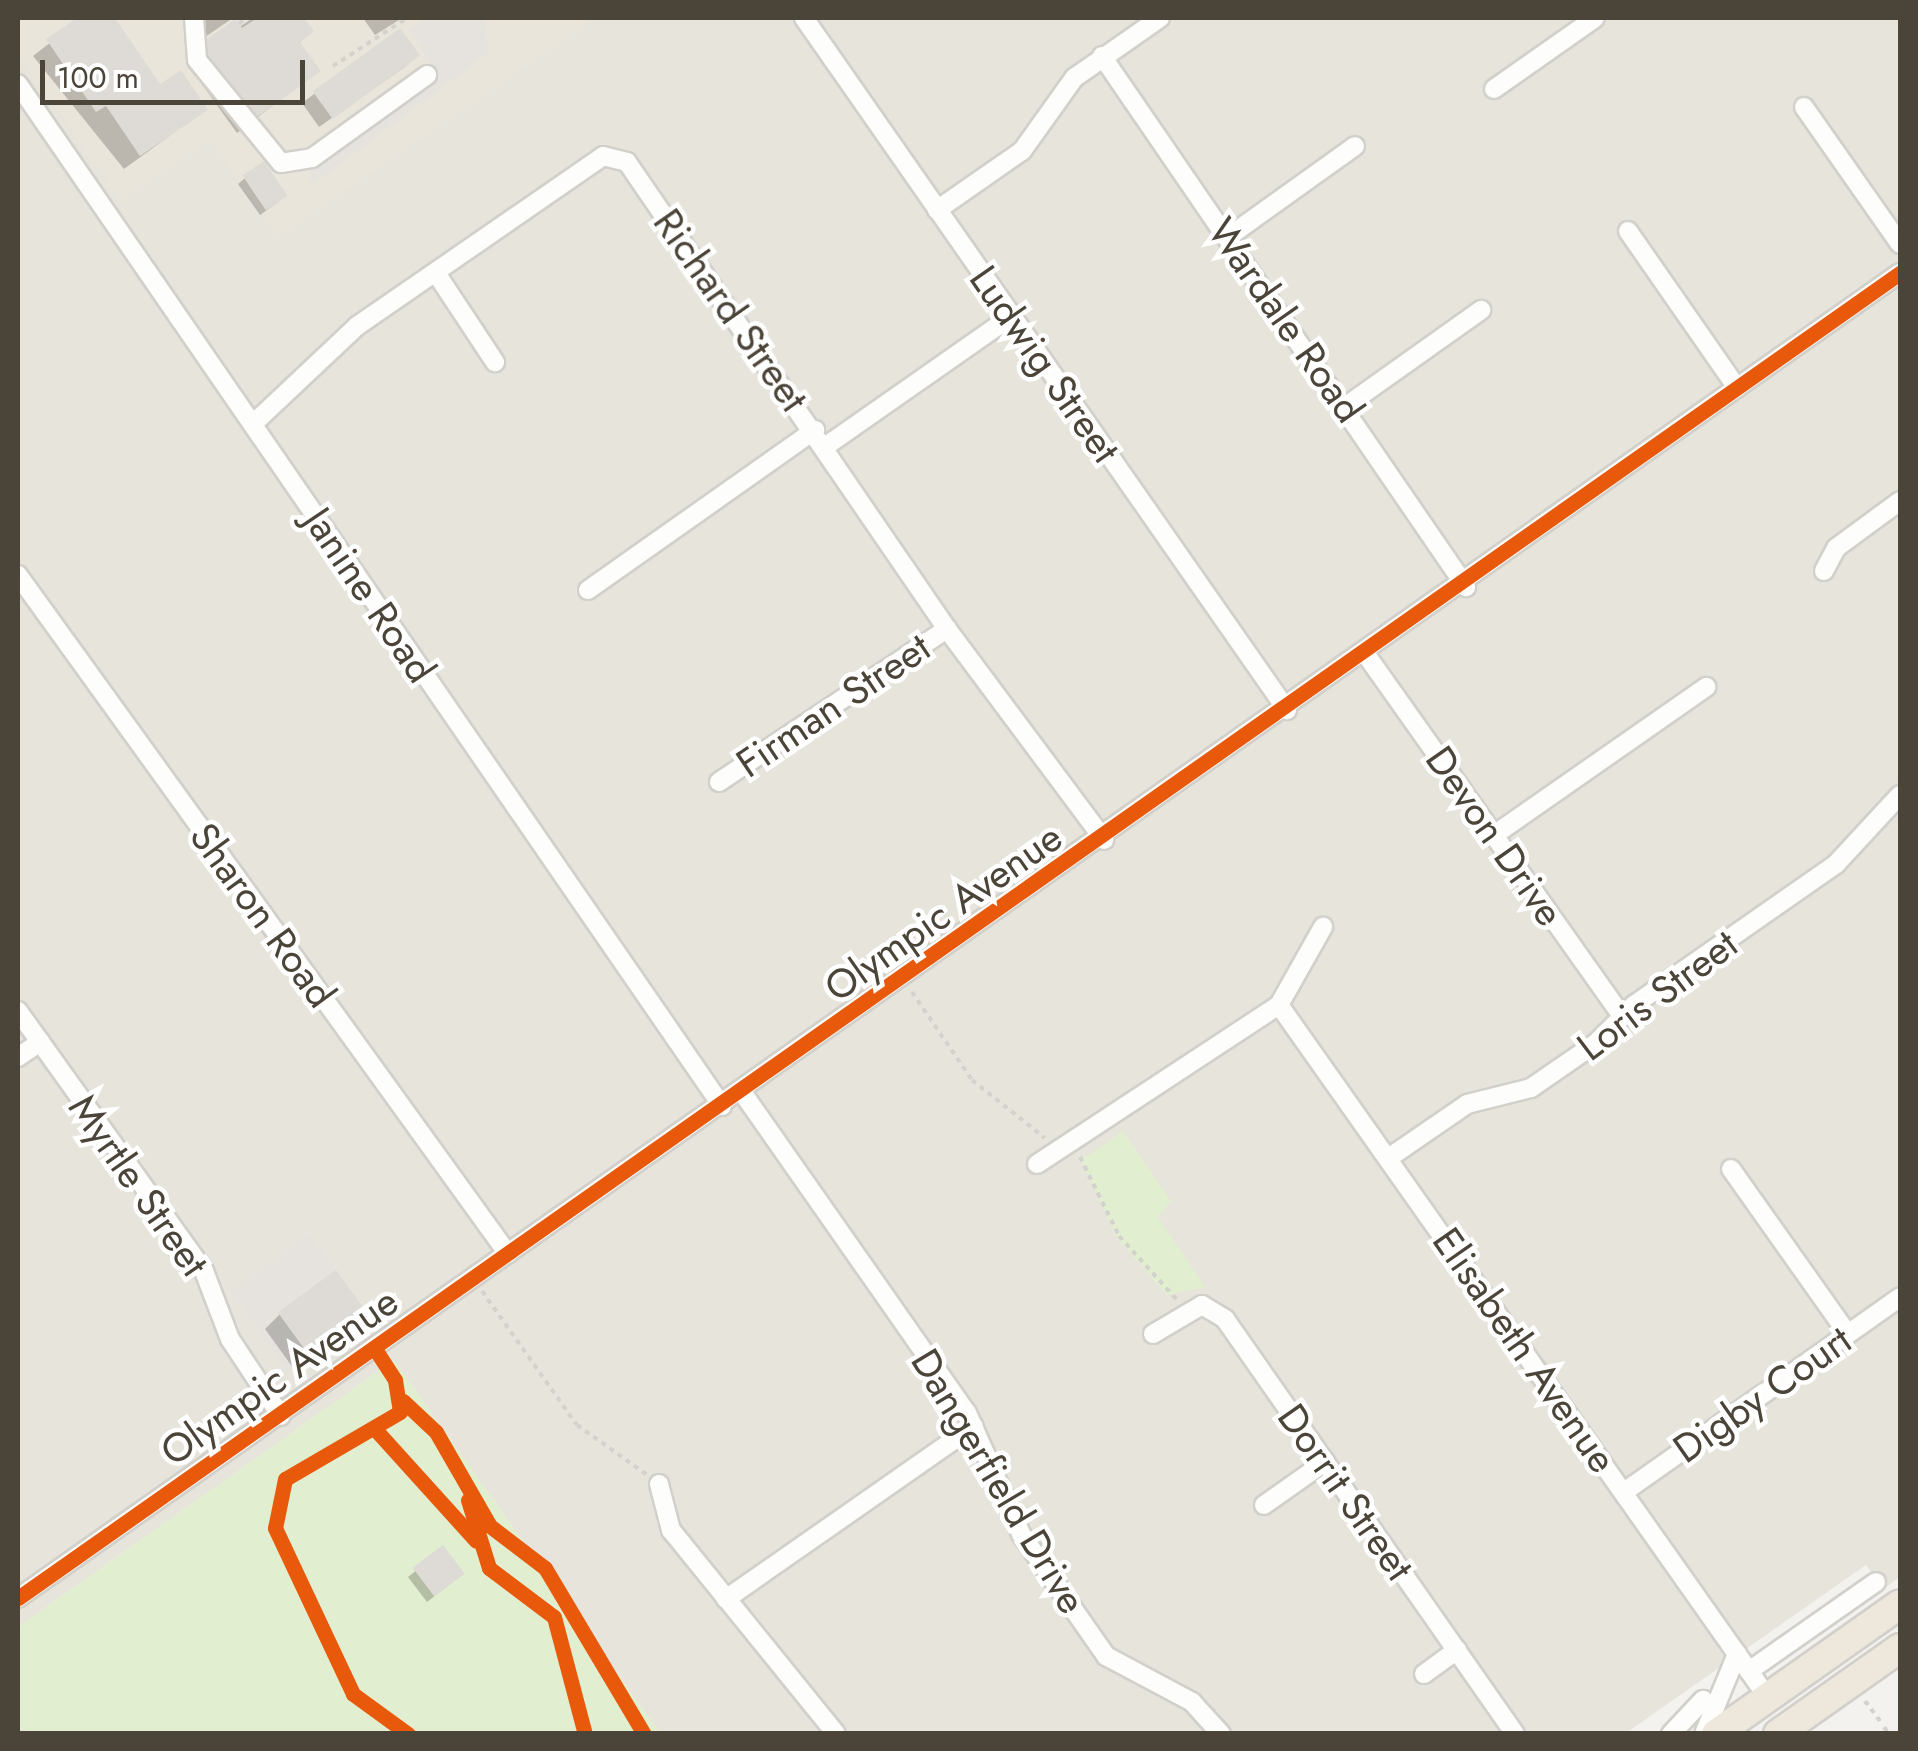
<!DOCTYPE html>
<style>
body{margin:0}
#map{position:relative;width:1918px;height:1751px;overflow:hidden;background:#f4f2ee;font-family:Jost,sans-serif}
div>[style]{position:absolute}
.residential>*{inset:0;background:#e7e4dc}
.education>*{inset:0;background:#eae5da}
.green>*{inset:0;background:#e1eecf}
.parking>*{inset:0;background:#e6e3df}
.shadow>*{inset:0;background:#0003}
.building>*{inset:0;background:#dedbd6;transform-origin:0 0}
.path>*{height:4px;margin-top:-2px;transform-origin:0;background:repeating-linear-gradient(90deg,#d3d2cc 0 5px,transparent 0 10px)}
.roads{filter:drop-shadow(2px 0 #d2d0cb) drop-shadow(-2px 0 #d2d0cb) drop-shadow(0 2px #d2d0cb) drop-shadow(0 -2px #d2d0cb)}
.minor>*{height:18px;margin:-9px;padding:0 9px;transform-origin:9px;border-radius:9px;background:#fdfdfc}
.highway>*{height:28px;margin:-14px;padding:0 14px;transform-origin:14px;border-radius:14px;background:#ede8db}
.cycleway>*{height:15px;margin:-7.5px;padding:0 7.5px;transform-origin:7.5px;border-radius:7.5px;background:#e8590c}
span{translate:-50% -50%;white-space:nowrap;text-align:center;line-height:1.15;-webkit-text-stroke:9px #fff;paint-order:stroke}
.street-label{font-size:40px;color:#4b4439}
.frame{position:absolute;inset:0;border:20px solid #4b4439;pointer-events:none}
.scale{position:absolute;left:40px;top:60px;width:265px;height:45px;box-sizing:border-box;border:5px solid #4b4439;border-top:0;padding-left:12px;font-size:30px;line-height:35px;white-space:nowrap;color:#4b4439;-webkit-text-stroke:8px #fff;paint-order:stroke}
</style>
<div id="map">
<div class="residential">
<div style="clip-path:polygon(18px 18px,1900px 18px,1900px 1577px,1883px 1589px,1866px 1565px,1626px 1733px,660px 1733px,393px 1361px,18px 1627px)"></div>
</div>
<div class="education">
<div style="clip-path:polygon(18px 18px,596px 18px,278px 237px,210px 139px,121px 201px,18px 53px)"></div>
</div>
<div class="green">
<div style="clip-path:polygon(1123px 1131px,1171px 1201px,1158px 1217px,1205px 1287px,1167px 1295px,1116px 1237px,1081px 1160px)"></div>
<div style="clip-path:polygon(394px 1360px,660px 1733px,18px 1733px,18px 1627px)"></div>
</div>
<div class="parking">
<div style="clip-path:polygon(427px 18px,485px 18px,489px 53px,312px 185px,305px 154px,431px 65px,409px 29px)"></div>
<div style="clip-path:polygon(310px 1234px,336px 1270px,266px 1321px,298px 1366px,288px 1373px,232px 1291px)"></div>
</div>
<div class="shadow">
<div style="clip-path:polygon(82px 18px,112px 18px,160px 88px,205px 110px,124px 169px,33px 56px)"></div>
<div style="clip-path:polygon(191px 18px,233px 18px,205px 37px)"></div>
<div style="clip-path:polygon(253px 18px,301px 18px,311px 31px,298px 44px,318px 71px,237px 133px,186px 62px)"></div>
<div style="clip-path:polygon(363px 18px,402px 18px,375px 35px)"></div>
<div style="clip-path:polygon(399px 31px,406px 66px,319px 127px,302px 103px)"></div>
<div style="clip-path:polygon(245px 178px,278px 202px,260px 215px,238px 184px)"></div>
<div style="clip-path:polygon(280px 1314px,367px 1317px,296px 1372px,265px 1329px)"></div>
<div style="clip-path:polygon(443px 1549px,455px 1580px,427px 1602px,408px 1577px)"></div>
</div>
<div class="building">
<div style="clip-path:polygon(77px 18px,115px 18px,160px 84px,181px 70px,208px 110px,140px 156px,106px 106px,96px 112px,46px 39px)"></div>
<div style="clip-path:polygon(257px 18px,304px 18px,314px 31px,300px 42px,321px 71px,253px 120px,199px 45px,235px 19px,242px 28px)"></div>
<div style="left:400px;top:28px;width:34px;height:108px;rotate:54deg"></div>
<div style="left:264px;top:161px;width:42px;height:26px;rotate:56deg"></div>
<div style="left:336px;top:1270px;width:58px;height:72px;rotate:54deg"></div>
<div style="left:443px;top:1545px;width:36px;height:38px;rotate:53deg"></div>
</div>
<div class="path">
<div style="left:239px;top:24px;width:8px;rotate:-45deg"></div>
<div style="left:333px;top:66px;width:88px;rotate:-33deg"></div>
<div style="left:912px;top:992px;width:107px;rotate:55.7deg"></div>
<div style="left:972px;top:1080px;width:93px;rotate:38.5deg"></div>
<div style="left:1080px;top:1157px;width:88px;rotate:63.7deg"></div>
<div style="left:1119px;top:1236px;width:89px;rotate:47.7deg"></div>
<div style="left:482px;top:1291px;width:164px;rotate:54.7deg"></div>
<div style="left:577px;top:1425px;width:86px;rotate:35.5deg"></div>
<div style="left:1865px;top:1701px;width:25px;rotate:53deg"></div>
<div style="left:1884px;top:1727px;width:9px;rotate:54deg"></div>
</div>
<div class="roads">
<div class="minor">
<div style="left:194px;top:18px;width:42px;rotate:85.9deg"></div>
<div style="left:197px;top:60px;width:133px;rotate:50.8deg"></div>
<div style="left:281px;top:163px;width:31px;rotate:-9deg"></div>
<div style="left:312px;top:158px;width:142px;rotate:-35.8deg"></div>
<div style="left:804px;top:18px;width:844px;rotate:55.09deg"></div>
<div style="left:1102px;top:56px;width:644px;rotate:55.57deg"></div>
<div style="left:18px;top:84px;width:1241px;rotate:55.44deg"></div>
<div style="left:1494px;top:89px;width:123px;rotate:-35.1deg"></div>
<div style="left:1804px;top:107px;width:167px;rotate:55deg"></div>
<div style="left:937px;top:210px;width:103px;rotate:-34.8deg"></div>
<div style="left:1022px;top:151px;width:90px;rotate:-54.5deg"></div>
<div style="left:1074px;top:78px;width:105px;rotate:-34.9deg"></div>
<div style="left:1628px;top:231px;width:191px;rotate:55.2deg"></div>
<div style="left:1228px;top:237px;width:156px;rotate:-35.6deg"></div>
<div style="left:436px;top:273px;width:107px;rotate:56.5deg"></div>
<div style="left:1346px;top:406px;width:166px;rotate:-35.4deg"></div>
<div style="left:253px;top:424px;width:143px;rotate:-43.3deg"></div>
<div style="left:357px;top:326px;width:299px;rotate:-34.6deg"></div>
<div style="left:603px;top:156px;width:25px;rotate:14deg"></div>
<div style="left:627px;top:162px;width:566px;rotate:55.58deg"></div>
<div style="left:947px;top:629px;width:263px;rotate:53.3deg"></div>
<div style="left:826px;top:446px;width:227px;rotate:-35deg"></div>
<div style="left:1824px;top:571px;width:26px;rotate:-62deg"></div>
<div style="left:1836px;top:548px;width:79px;rotate:-36.3deg"></div>
<div style="left:18px;top:575px;width:837px;rotate:54.18deg"></div>
<div style="left:588px;top:590px;width:278px;rotate:-35.2deg"></div>
<div style="left:1367px;top:656px;width:441px;rotate:54.7deg"></div>
<div style="left:719px;top:782px;width:275px;rotate:-33.9deg"></div>
<div style="left:1494px;top:835px;width:259px;rotate:-34.9deg"></div>
<div style="left:1279px;top:1005px;width:848px;rotate:54.79deg"></div>
<div style="left:18px;top:1011px;width:320px;rotate:54.4deg"></div>
<div style="left:204px;top:1271px;width:73px;rotate:69.1deg"></div>
<div style="left:230px;top:1339px;width:92px;rotate:56.5deg"></div>
<div style="left:18px;top:1057px;width:27px;rotate:-34deg"></div>
<div style="left:742px;top:1092px;width:392px;rotate:55deg"></div>
<div style="left:967px;top:1413px;width:133px;rotate:65.9deg"></div>
<div style="left:1021px;top:1534px;width:149px;rotate:55.1deg"></div>
<div style="left:1106px;top:1656px;width:98px;rotate:28.1deg"></div>
<div style="left:1192px;top:1702px;width:43px;rotate:47.8deg"></div>
<div style="left:1390px;top:1157px;width:93px;rotate:-34.5deg"></div>
<div style="left:1467px;top:1104px;width:66px;rotate:-14deg"></div>
<div style="left:1531px;top:1088px;width:79px;rotate:-34.7deg"></div>
<div style="left:1596px;top:1043px;width:54px;rotate:-45deg"></div>
<div style="left:1634px;top:1005px;width:246px;rotate:-34.9deg"></div>
<div style="left:1836px;top:864px;width:94px;rotate:-47.2deg"></div>
<div style="left:1037px;top:1164px;width:290px;rotate:-33.3deg"></div>
<div style="left:1279px;top:1005px;width:90px;rotate:-60.6deg"></div>
<div style="left:1731px;top:1169px;width:201px;rotate:54.7deg"></div>
<div style="left:1153px;top:1334px;width:57px;rotate:-30.6deg"></div>
<div style="left:1202px;top:1305px;width:27px;rotate:31deg"></div>
<div style="left:1225px;top:1319px;width:506px;rotate:55.05deg"></div>
<div style="left:659px;top:1484px;width:48px;rotate:75.4deg"></div>
<div style="left:671px;top:1530px;width:262px;rotate:51deg"></div>
<div style="left:1624px;top:1492px;width:338px;rotate:-35.2deg"></div>
<div style="left:1264px;top:1505px;width:75px;rotate:-35.2deg"></div>
<div style="left:18px;top:1598px;width:2302px;rotate:-35.15deg"></div>
<div style="left:726px;top:1599px;width:302px;rotate:-34.9deg"></div>
<div style="left:1749px;top:1671px;width:155px;rotate:-35deg"></div>
<div style="left:1424px;top:1674px;width:41px;rotate:-36deg"></div>
<div style="left:1671px;top:1734px;width:47px;rotate:-46.7deg"></div>
<div style="left:1704px;top:1734px;width:87px;rotate:-67.6deg"></div>
</div>
<div class="highway">
<div style="left:1716px;top:1734px;width:225px;rotate:-35.2deg"></div>
<div style="left:1778px;top:1734px;width:149px;rotate:-35.2deg"></div>
</div>
</div>
<div class="cycleway">
<div style="left:375px;top:1349px;width:37px;rotate:57deg"></div>
<div style="left:395px;top:1380px;width:32px;rotate:81deg"></div>
<div style="left:400px;top:1412px;width:133px;rotate:149.8deg"></div>
<div style="left:285px;top:1479px;width:50px;rotate:101.5deg"></div>
<div style="left:275px;top:1528px;width:183px;rotate:64.8deg"></div>
<div style="left:353px;top:1694px;width:68px;rotate:36deg"></div>
<div style="left:403px;top:1401px;width:45px;rotate:43.2deg"></div>
<div style="left:436px;top:1432px;width:108px;rotate:60.1deg"></div>
<div style="left:490px;top:1526px;width:69px;rotate:37.4deg"></div>
<div style="left:545px;top:1568px;width:193px;rotate:59.2deg"></div>
<div style="left:374px;top:1428px;width:152px;rotate:47.9deg"></div>
<div style="left:468px;top:1500px;width:71px;rotate:72.8deg"></div>
<div style="left:489px;top:1568px;width:81px;rotate:37deg"></div>
<div style="left:554px;top:1617px;width:121px;rotate:75.2deg"></div>
<div style="left:18px;top:1598px;width:2302px;rotate:-35.15deg"></div>
</div>
<div class="street-label">
<span style="left:731px;top:310px;rotate:55deg">Richard Street</span>
<span style="left:1286px;top:320px;rotate:55deg">Wardale Road</span>
<span style="left:1045px;top:364px;rotate:55deg">Ludwig Street</span>
<span style="left:370px;top:595px;rotate:56deg">Janine Road</span>
<span style="left:833px;top:705px;rotate:-34deg">Firman Street</span>
<span style="left:1495px;top:836px;rotate:55deg">Devon Drive</span>
<span style="left:943px;top:912px;rotate:-35deg">Olympic Avenue</span>
<span style="left:263px;top:915px;rotate:54deg">Sharon Road</span>
<span style="left:1657px;top:995px;rotate:-37deg">Loris Street</span>
<span style="left:139px;top:1185px;rotate:55deg">Myrtle Street</span>
<span style="left:1525px;top:1350px;rotate:55deg">Elisabeth Avenue</span>
<span style="left:279px;top:1376px;rotate:-35deg">Olympic Avenue</span>
<span style="left:1762px;top:1394px;rotate:-35deg">Digby Court</span>
<span style="left:999px;top:1481px;rotate:59deg">Dangerfield Drive</span>
<span style="left:1346px;top:1492px;rotate:55deg">Dorrit Street</span>
</div>
<div class="frame"></div>
<div class="scale">100 m</div>
</div>
